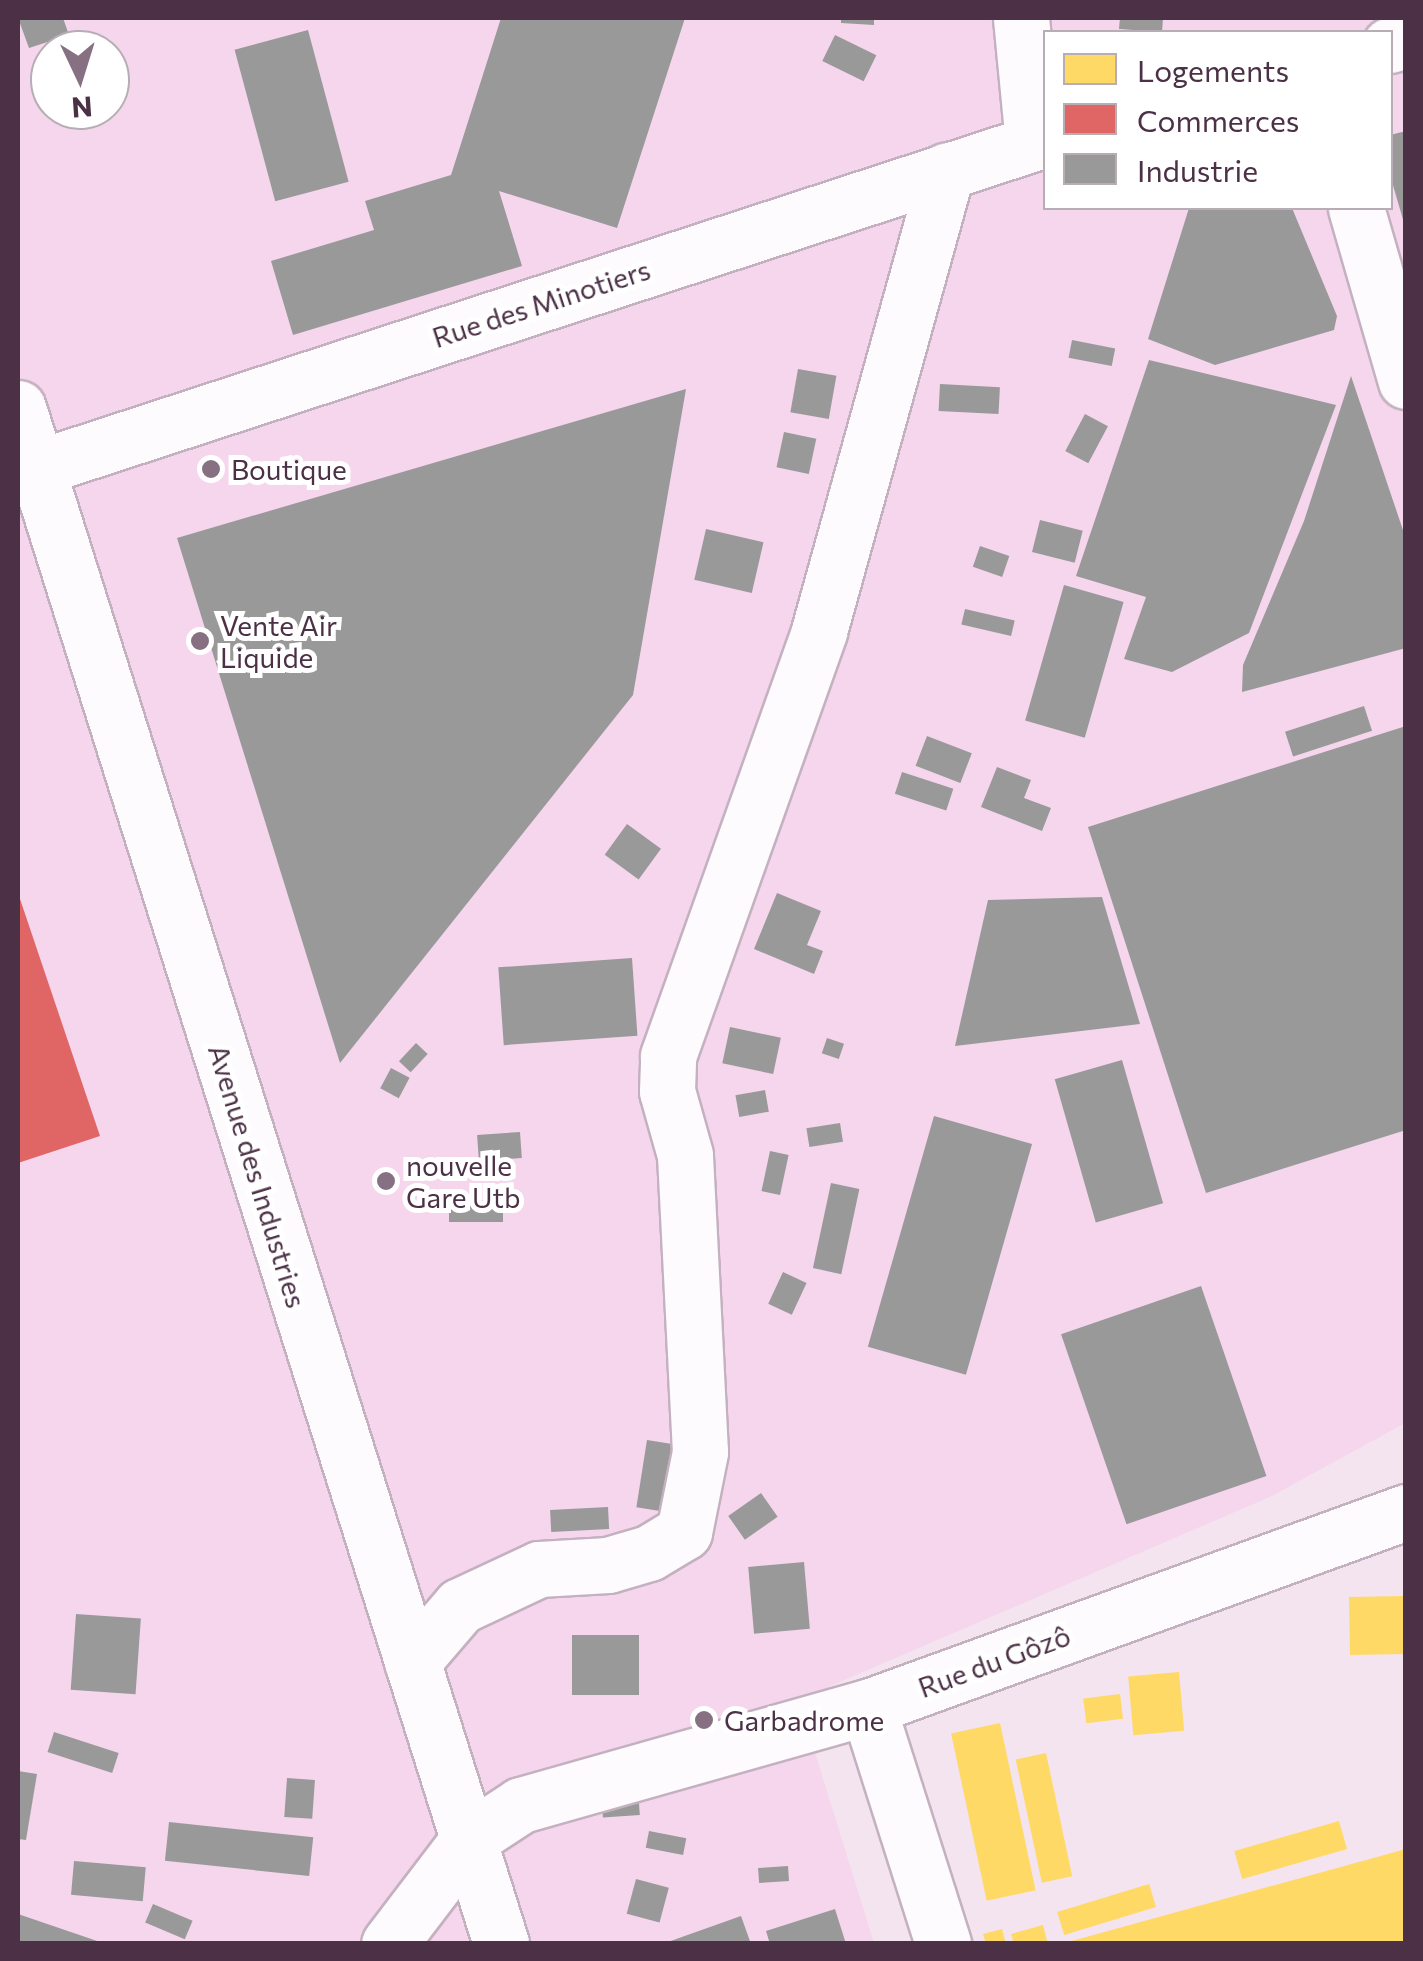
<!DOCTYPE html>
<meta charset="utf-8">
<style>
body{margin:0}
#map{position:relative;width:1423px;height:1961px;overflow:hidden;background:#f3e4ef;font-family:Commissioner,sans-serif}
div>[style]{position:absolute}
.built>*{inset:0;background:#f5d6ed}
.homes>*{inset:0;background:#ffd966;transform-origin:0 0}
.shops>*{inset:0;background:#e06666}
.industry>*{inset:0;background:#999;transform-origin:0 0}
.roads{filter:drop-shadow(2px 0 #c4b1c0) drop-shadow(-2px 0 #c4b1c0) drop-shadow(0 2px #c4b1c0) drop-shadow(0 -2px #c4b1c0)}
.street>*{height:55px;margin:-27.5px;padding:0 27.5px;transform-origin:27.5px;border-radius:27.5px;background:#fdfbfd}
.secondary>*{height:55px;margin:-27.5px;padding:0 27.5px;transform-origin:27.5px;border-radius:27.5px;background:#fdfbfd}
.dots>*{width:28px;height:28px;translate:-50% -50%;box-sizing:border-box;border:5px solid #fff;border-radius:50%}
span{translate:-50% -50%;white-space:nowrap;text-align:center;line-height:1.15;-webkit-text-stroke:10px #fff;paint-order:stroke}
.street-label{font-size:28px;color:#4c3146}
.poi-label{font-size:28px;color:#4c3146}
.left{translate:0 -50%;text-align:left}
.frame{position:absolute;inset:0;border:20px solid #4c3146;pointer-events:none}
.legend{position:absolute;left:1043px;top:30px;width:350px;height:180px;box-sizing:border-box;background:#fff;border:2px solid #b7adb5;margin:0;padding:12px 18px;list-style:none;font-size:30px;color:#4c3146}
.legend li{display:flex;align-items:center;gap:20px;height:50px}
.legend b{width:50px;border:2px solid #b7adb5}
.north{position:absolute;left:30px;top:30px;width:100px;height:100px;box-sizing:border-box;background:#fff;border:2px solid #b7adb5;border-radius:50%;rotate:176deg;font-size:28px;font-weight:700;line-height:40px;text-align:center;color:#4c3146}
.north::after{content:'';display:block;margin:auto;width:35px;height:45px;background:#867081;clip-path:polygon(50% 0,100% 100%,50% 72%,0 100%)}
</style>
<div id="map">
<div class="built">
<div style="clip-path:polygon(evenodd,18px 18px,1405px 18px,1405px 1423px,1272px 1496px,828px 1687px,816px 1756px,874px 1943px,18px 1943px,18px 18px,1046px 32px,1390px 32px,1390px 208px,1046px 208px,1046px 32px,18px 18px,50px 50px,110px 50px,110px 110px,50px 110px,50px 50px)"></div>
</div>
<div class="homes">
<div style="left:1405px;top:1596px;width:58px;height:56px;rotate:89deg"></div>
<div style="left:1179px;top:1672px;width:59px;height:51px;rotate:85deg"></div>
<div style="left:1120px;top:1694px;width:25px;height:37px;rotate:83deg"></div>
<div style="left:1000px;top:1723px;width:171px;height:50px;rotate:78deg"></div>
<div style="left:1046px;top:1753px;width:126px;height:31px;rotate:78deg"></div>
<div style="left:1339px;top:1821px;width:29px;height:109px;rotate:74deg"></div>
<div style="clip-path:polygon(1406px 1849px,1406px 1943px,1068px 1944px,1068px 1942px)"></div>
<div style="left:1149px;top:1884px;width:24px;height:96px;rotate:73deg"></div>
<div style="clip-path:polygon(1043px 1925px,1048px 1944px,1014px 1944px,1011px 1934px)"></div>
<div style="clip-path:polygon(1002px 1929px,1006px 1944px,986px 1944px,983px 1934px)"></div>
</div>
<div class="shops">
<div style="clip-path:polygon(18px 893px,100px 1136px,18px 1163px)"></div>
</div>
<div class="industry">
<div style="clip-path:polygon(18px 18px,63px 18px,69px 35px,29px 48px)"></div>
<div style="clip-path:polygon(501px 18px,685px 18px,617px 228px,499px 191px,522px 266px,293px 335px,271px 261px,374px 230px,365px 201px,451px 175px)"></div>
<div style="clip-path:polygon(841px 18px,874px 18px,874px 25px,841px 23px)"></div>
<div style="clip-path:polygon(1120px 18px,1163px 18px,1162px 32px,1119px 29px)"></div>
<div style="left:308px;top:30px;width:157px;height:76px;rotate:75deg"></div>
<div style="left:835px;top:35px;width:46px;height:29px;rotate:26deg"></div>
<div style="clip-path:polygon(1406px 131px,1406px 223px,1404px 223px,1390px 175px,1390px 135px)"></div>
<div style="clip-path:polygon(1189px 208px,1292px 208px,1337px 316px,1334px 330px,1215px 365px,1148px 339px)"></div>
<div style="left:1072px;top:340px;width:44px;height:18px;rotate:11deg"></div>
<div style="clip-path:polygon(1149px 360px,1336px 405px,1249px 633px,1172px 672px,1124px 659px,1146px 597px,1076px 576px)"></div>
<div style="left:798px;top:369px;width:39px;height:44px;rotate:10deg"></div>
<div style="clip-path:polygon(1351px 376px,1406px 539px,1406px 648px,1242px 692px,1243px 665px,1304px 521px)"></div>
<div style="left:940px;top:384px;width:60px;height:27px;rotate:3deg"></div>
<div style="clip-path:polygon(686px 389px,633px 695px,340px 1063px,177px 538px)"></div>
<div style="left:1085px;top:414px;width:26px;height:42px;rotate:28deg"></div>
<div style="left:784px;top:432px;width:33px;height:36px;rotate:12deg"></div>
<div style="left:1040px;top:520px;width:44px;height:33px;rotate:14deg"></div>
<div style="left:706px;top:529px;width:59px;height:52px;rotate:13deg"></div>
<div style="left:980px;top:546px;width:31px;height:22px;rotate:19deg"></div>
<div style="left:1064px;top:585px;width:62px;height:141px;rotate:16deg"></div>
<div style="left:965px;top:609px;width:51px;height:16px;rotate:13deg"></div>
<div style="left:1364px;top:706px;width:26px;height:83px;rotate:72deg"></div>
<div style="clip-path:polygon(1406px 726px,1406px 1130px,1206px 1193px,1088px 827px)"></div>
<div style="left:927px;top:736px;width:48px;height:32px;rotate:21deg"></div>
<div style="clip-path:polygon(997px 767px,1031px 780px,1024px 798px,1051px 808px,1042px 831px,981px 807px)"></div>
<div style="left:902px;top:772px;width:54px;height:23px;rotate:18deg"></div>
<div style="left:627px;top:824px;width:42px;height:38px;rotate:36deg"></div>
<div style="clip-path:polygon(777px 893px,821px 911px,807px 945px,823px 951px,814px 974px,754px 949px)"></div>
<div style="clip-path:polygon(1102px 897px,1140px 1024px,955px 1046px,988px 900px)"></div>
<div style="left:632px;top:958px;width:78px;height:134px;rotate:86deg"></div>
<div style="left:730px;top:1027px;width:52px;height:37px;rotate:12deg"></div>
<div style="left:827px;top:1038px;width:18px;height:16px;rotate:19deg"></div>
<div style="left:416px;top:1043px;width:16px;height:25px;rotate:43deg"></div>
<div style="left:1122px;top:1060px;width:149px;height:70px;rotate:74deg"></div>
<div style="left:391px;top:1068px;width:21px;height:23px;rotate:28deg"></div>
<div style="left:765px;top:1090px;width:22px;height:30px;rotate:80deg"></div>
<div style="left:934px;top:1116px;width:102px;height:240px;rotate:16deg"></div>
<div style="left:840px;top:1123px;width:19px;height:34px;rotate:81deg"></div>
<div style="left:520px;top:1132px;width:26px;height:43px;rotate:86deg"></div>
<div style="left:770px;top:1151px;width:19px;height:41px;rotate:12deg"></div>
<div style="left:831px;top:1183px;width:29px;height:87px;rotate:12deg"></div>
<div style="left:449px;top:1200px;width:54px;height:22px"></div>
<div style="left:783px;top:1272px;width:26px;height:35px;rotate:25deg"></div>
<div style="left:1201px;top:1286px;width:201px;height:148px;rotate:71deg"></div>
<div style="left:647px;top:1440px;width:51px;height:68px;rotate:9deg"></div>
<div style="left:761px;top:1493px;width:29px;height:40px;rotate:55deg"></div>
<div style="left:608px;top:1507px;width:22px;height:58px;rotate:87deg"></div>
<div style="left:804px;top:1562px;width:67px;height:56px;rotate:85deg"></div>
<div style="left:76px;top:1614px;width:65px;height:76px;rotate:4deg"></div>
<div style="left:639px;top:1635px;width:60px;height:67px;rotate:90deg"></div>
<div style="left:54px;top:1732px;width:68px;height:21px;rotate:18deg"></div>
<div style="clip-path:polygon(18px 1771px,37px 1774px,26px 1840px,18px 1839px)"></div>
<div style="left:287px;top:1778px;width:28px;height:39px;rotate:4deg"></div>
<div style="left:638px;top:1789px;width:26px;height:37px;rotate:86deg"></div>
<div style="left:169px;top:1822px;width:145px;height:39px;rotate:6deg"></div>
<div style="left:649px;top:1831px;width:38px;height:17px;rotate:11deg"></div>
<div style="left:74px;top:1861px;width:72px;height:34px;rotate:5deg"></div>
<div style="left:788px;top:1866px;width:15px;height:30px;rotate:86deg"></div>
<div style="left:636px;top:1879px;width:34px;height:36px;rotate:15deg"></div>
<div style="left:153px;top:1904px;width:43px;height:20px;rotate:23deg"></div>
<div style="clip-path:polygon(835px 1909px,846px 1944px,770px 1944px,766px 1931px)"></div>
<div style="clip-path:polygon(18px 1914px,103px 1943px,103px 1944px,18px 1944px)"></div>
<div style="clip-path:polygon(741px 1916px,751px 1944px,665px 1944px,665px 1943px)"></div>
</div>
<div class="roads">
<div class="street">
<div style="left:1021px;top:18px;width:125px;rotate:84.5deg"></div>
<div style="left:1390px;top:45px;width:17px;rotate:-17deg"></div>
<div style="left:1356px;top:208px;width:180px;rotate:73.9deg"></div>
<div style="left:37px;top:468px;width:1061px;rotate:-18.06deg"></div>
<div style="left:412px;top:1662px;width:74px;rotate:-49.4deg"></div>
<div style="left:460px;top:1606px;width:87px;rotate:-25.1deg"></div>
<div style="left:539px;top:1569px;width:69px;rotate:-3.3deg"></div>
<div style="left:608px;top:1565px;width:43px;rotate:-16.3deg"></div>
<div style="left:649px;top:1553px;width:41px;rotate:-31deg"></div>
<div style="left:684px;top:1532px;width:82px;rotate:-78.7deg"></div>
<div style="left:700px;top:1452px;width:297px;rotate:-92.9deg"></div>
<div style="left:685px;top:1155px;width:66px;rotate:-105.7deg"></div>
<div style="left:667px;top:1091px;width:35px;rotate:-88deg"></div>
<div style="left:668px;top:1056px;width:451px;rotate:-70.4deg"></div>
<div style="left:819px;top:631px;width:478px;rotate:-74.5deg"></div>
<div style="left:868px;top:1707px;width:249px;rotate:72.4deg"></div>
<div style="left:389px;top:1944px;width:132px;rotate:-52.7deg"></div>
<div style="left:469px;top:1839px;width:62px;rotate:-33.2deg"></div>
<div style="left:521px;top:1805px;width:361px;rotate:-15.8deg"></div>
<div style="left:868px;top:1707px;width:572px;rotate:-19.92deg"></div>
</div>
<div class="secondary">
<div style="left:18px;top:408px;width:1610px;rotate:72.54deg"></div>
</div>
</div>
<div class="dots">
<div style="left:211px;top:469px;background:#867081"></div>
<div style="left:200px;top:641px;background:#867081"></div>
<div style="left:386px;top:1181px;background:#867081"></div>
<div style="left:704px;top:1720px;background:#867081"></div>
</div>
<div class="street-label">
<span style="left:541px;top:303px;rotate:-18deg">Rue des Minotiers</span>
<span style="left:258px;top:1176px;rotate:73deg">Avenue des Industries</span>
<span style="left:994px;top:1661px;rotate:-20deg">Rue du Gôzô</span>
</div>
<div class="poi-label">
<span class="left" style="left:231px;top:469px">Boutique</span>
<span class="left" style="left:220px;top:641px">Vente Air<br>Liquide</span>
<span class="left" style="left:406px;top:1181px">nouvelle<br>Gare Utb</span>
<span class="left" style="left:724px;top:1720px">Garbadrome</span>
</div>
<div class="frame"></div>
<ul class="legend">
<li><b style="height:28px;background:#ffd966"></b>Logements</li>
<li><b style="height:28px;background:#e06666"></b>Commerces</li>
<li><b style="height:28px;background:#999"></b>Industrie</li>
</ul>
<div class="north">N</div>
</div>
